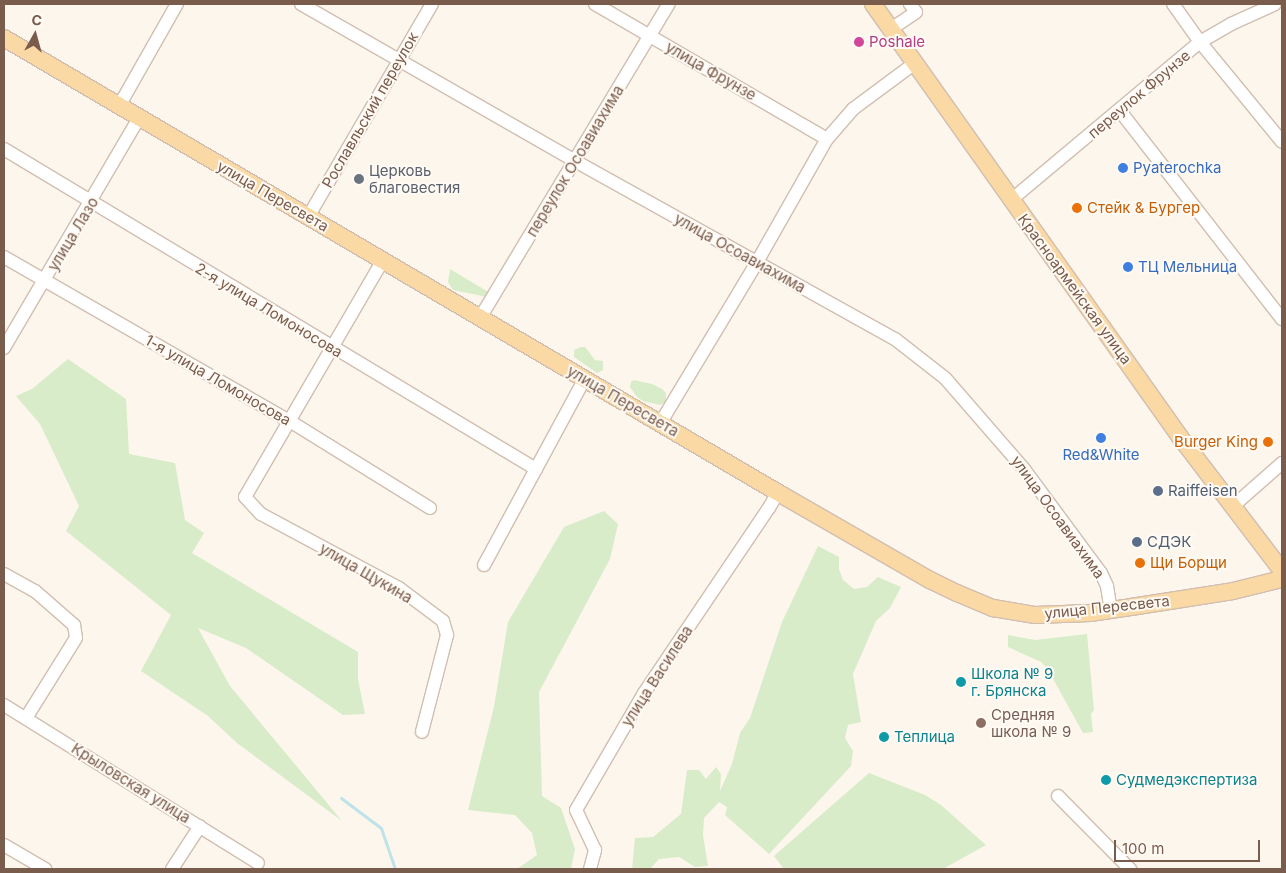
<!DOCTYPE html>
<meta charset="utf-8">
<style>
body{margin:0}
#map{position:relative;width:1286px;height:873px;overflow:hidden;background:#fdf6ec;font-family:Inter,sans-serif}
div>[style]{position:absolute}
.green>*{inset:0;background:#d8ecc9}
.stream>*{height:3px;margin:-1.5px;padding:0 1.5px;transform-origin:1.5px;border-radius:1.5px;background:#bfe3e8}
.roads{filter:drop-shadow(1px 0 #d1beb0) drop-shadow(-1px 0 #d1beb0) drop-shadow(0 1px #d1beb0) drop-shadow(0 -1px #d1beb0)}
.minor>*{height:12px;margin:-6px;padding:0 6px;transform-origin:6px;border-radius:6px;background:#fff}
.major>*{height:16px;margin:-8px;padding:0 8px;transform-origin:8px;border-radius:8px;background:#fbd9a5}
.dots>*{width:14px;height:14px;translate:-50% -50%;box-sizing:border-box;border:2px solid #fffaf3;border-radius:50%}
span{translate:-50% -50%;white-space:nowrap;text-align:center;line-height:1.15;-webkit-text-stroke:4px #fffaf3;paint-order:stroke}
.hotel-label{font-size:15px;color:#b23c85}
.left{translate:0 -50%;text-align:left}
.street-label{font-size:15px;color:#7a5c4d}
.shop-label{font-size:15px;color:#366cbe}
.worship-label{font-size:15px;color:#5b616d}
.food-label{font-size:15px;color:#c56008}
.right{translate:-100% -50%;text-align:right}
.service-label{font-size:15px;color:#4e5e75}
.culture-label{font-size:15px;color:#0d838f}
.education-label{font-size:15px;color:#785e54}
.frame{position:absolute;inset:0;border:5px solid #7a5c4d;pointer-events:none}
.north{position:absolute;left:10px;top:10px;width:50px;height:50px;-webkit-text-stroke:4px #fffaf3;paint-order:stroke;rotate:7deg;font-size:14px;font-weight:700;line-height:20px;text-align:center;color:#7a5c4d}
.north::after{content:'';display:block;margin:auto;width:18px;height:22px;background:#7a5c4d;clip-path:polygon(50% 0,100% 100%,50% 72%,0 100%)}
.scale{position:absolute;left:1114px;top:840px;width:146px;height:22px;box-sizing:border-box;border:2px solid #7a5c4d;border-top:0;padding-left:6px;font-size:15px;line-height:18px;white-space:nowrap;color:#7a5c4d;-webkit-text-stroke:4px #fffaf3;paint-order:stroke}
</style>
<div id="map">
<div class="green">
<div style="clip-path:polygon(450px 269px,490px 293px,487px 297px,453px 290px,448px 282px)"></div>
<div style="clip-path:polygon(581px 347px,585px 347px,595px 360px,603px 361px,603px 370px,597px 373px,574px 357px,574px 350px)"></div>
<div style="clip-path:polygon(68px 359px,126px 399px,129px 454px,175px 463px,185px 520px,204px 533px,192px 553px,358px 652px,358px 679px,365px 714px,343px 715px,246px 648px,198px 628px,230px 686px,342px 821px,237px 743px,208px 716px,141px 671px,171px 615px,66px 531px,79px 506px,40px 424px,16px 396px,32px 389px)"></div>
<div style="clip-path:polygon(634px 380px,652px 384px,662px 389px,666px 393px,666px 402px,660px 405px,643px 401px,637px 397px,630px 387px,631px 382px)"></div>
<div style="clip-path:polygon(604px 511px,618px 524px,610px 559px,539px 692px,542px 796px,561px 808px,575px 849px,571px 869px,517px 869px,537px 855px,532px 833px,515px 815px,468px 810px,494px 707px,508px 622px,564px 527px)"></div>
<div style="clip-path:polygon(818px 546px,839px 557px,839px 569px,843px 580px,854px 589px,867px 587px,878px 577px,901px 587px,890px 608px,876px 621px,853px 674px,861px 722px,848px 725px,845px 738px,853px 751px,851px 766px,769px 854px,725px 815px,727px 807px,719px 802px,704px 818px,703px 835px,708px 866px,695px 867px,679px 857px,659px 859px,650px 869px,632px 869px,635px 838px,653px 837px,681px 814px,687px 770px,699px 770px,706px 779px,716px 767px,721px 774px,720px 791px,732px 764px,740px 733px,750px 718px,782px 622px)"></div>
<div style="clip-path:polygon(1087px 634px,1094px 710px,1091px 714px,1093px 732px,1083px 733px,1047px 668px,1041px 662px,1008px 647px,1008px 635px,1035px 640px)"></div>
<div style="clip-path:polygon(869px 773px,925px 795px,941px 805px,986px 845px,943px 869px,784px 869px,774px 856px)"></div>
</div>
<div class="stream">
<div style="left:341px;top:798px;width:50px;rotate:36.9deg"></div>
<div style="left:381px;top:828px;width:43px;rotate:71.1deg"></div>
</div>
<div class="roads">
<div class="minor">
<div style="left:301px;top:4px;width:316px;rotate:29.8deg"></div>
<div style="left:575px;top:161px;width:366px;rotate:29.1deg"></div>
<div style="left:895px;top:339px;width:63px;rotate:38deg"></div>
<div style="left:945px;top:378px;width:121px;rotate:49deg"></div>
<div style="left:1024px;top:469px;width:129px;rotate:53.5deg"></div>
<div style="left:1101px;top:573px;width:14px;rotate:65deg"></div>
<div style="left:1107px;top:586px;width:24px;rotate:81deg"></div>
<div style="left:595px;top:4px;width:268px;rotate:30.2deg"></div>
<div style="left:1173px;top:4px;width:47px;rotate:54.6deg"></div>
<div style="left:1200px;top:42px;width:129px;rotate:50.6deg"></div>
<div style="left:891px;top:29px;width:30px;rotate:-34deg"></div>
<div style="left:916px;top:12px;width:10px;rotate:-127deg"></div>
<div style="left:119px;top:106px;width:117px;rotate:-60.4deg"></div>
<div style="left:1120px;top:111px;width:264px;rotate:52.1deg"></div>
<div style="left:4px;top:149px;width:621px;rotate:31.03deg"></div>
<div style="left:1011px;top:200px;width:246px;rotate:-39.9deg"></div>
<div style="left:1200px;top:42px;width:36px;rotate:-30deg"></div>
<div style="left:1231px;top:24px;width:48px;rotate:-24.4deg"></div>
<div style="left:308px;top:217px;width:246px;rotate:-59.8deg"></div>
<div style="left:4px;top:257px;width:327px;rotate:29.9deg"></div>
<div style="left:288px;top:420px;width:167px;rotate:31.8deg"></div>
<div style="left:383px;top:260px;width:274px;rotate:120.2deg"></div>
<div style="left:245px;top:497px;width:23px;rotate:47deg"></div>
<div style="left:261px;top:514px;width:157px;rotate:28.2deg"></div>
<div style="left:399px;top:588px;width:55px;rotate:36.9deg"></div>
<div style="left:443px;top:621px;width:15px;rotate:74deg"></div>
<div style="left:447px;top:635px;width:100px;rotate:104.5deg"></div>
<div style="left:480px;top:318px;width:366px;rotate:-59deg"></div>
<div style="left:4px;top:348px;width:267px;rotate:-59.6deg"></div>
<div style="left:661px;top:422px;width:187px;rotate:-59deg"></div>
<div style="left:757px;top:262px;width:142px;rotate:-60.4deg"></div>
<div style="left:827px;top:139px;width:40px;rotate:-49deg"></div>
<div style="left:853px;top:109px;width:77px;rotate:-36.6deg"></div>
<div style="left:1232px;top:507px;width:67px;rotate:-41.3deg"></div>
<div style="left:484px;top:565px;width:213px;rotate:-61.6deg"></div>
<div style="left:4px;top:574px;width:35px;rotate:29deg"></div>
<div style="left:35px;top:591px;width:52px;rotate:41.1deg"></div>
<div style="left:74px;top:625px;width:13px;rotate:81deg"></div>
<div style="left:76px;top:638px;width:94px;rotate:122deg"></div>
<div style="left:4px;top:705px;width:299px;rotate:31.9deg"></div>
<div style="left:1058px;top:796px;width:103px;rotate:45.4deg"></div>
<div style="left:4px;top:845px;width:48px;rotate:30.3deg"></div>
<div style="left:172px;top:869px;width:51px;rotate:-56.9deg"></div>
<div style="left:590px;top:869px;width:20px;rotate:-75deg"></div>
<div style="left:595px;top:850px;width:44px;rotate:-115.4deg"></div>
<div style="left:576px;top:810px;width:135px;rotate:-59.8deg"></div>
<div style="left:644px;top:693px;width:223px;rotate:-56deg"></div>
<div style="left:769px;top:508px;width:18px;rotate:-61deg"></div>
</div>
<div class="major">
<div style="left:873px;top:4px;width:531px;rotate:54.66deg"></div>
<div style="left:1180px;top:437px;width:168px;rotate:52.7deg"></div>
<div style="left:4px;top:38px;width:902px;rotate:30.43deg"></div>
<div style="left:782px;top:495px;width:171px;rotate:29.9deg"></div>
<div style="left:930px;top:580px;width:30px;rotate:26deg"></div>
<div style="left:957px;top:593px;width:39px;rotate:23deg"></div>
<div style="left:993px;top:608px;width:43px;rotate:9.5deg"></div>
<div style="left:1035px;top:615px;width:55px;rotate:-2.1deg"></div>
<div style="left:1090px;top:613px;width:41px;rotate:-8.3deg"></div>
<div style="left:1131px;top:607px;width:103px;rotate:-8.9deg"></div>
<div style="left:1233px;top:591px;width:50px;rotate:-13.8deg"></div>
</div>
</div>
<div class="dots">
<div style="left:859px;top:42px;background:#d1479c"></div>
<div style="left:1123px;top:168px;background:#3f7fe0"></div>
<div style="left:359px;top:179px;background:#6b7280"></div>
<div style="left:1077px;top:208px;background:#e8710a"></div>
<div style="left:1128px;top:267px;background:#3f7fe0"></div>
<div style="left:1101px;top:438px;background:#3f7fe0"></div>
<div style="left:1268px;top:442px;background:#e8710a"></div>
<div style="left:1158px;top:491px;background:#5c6f8a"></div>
<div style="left:1137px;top:542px;background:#5c6f8a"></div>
<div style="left:1140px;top:563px;background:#e8710a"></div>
<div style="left:961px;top:682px;background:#0f9aa8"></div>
<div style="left:981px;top:723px;background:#8d6e63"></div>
<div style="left:884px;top:737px;background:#0f9aa8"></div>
<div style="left:1106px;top:780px;background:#0f9aa8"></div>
</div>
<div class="hotel-label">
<span class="left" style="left:869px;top:42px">Poshale</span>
</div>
<div class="street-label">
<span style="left:711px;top:71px;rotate:30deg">улица Фрунзе</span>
<span style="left:1139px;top:94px;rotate:-40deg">переулок Фрунзе</span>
<span style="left:370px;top:110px;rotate:-60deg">Рославльский переулок</span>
<span style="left:575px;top:161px;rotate:-59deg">переулок Осоавиахима</span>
<span style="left:273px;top:196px;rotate:30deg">улица Пересвета</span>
<span style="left:73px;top:234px;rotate:-59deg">улица Лазо</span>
<span style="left:740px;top:253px;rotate:29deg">улица Осоавиахима</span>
<span style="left:1075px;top:289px;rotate:54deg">Красноармейская улица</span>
<span style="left:269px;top:310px;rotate:31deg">2-я улица Ломоносова</span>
<span style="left:218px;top:380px;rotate:30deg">1-я улица Ломоносова</span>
<span style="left:623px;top:401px;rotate:30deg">улица Пересвета</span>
<span style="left:1058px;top:517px;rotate:54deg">улица Осоавиахима</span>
<span style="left:366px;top:573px;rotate:30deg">улица Щукина</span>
<span style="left:1107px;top:607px;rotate:-6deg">улица Пересвета</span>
<span style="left:657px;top:676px;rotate:-57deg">улица Василева</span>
<span style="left:131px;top:783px;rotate:32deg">Крыловская улица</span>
</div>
<div class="shop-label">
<span class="left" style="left:1133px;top:168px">Pyaterochka</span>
<span class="left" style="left:1138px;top:267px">ТЦ Мельница</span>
<span style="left:1101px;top:455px">Red&amp;White</span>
</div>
<div class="worship-label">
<span class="left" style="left:369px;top:179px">Церковь<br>благовестия</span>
</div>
<div class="food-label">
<span class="left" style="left:1087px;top:208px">Стейк &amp; Бургер</span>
<span class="right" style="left:1258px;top:442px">Burger King</span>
<span class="left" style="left:1150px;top:563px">Щи Борщи</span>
</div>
<div class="service-label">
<span class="left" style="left:1168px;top:491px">Raiffeisen</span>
<span class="left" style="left:1147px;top:542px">СДЭК</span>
</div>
<div class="culture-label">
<span class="left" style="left:971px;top:682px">Школа № 9<br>г. Брянска</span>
<span class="left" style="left:894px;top:737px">Теплица</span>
<span class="left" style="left:1116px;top:780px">Судмедэкспертиза</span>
</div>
<div class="education-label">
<span class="left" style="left:991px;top:723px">Средняя<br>школа № 9</span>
</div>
<div class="frame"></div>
<div class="north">С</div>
<div class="scale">100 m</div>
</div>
